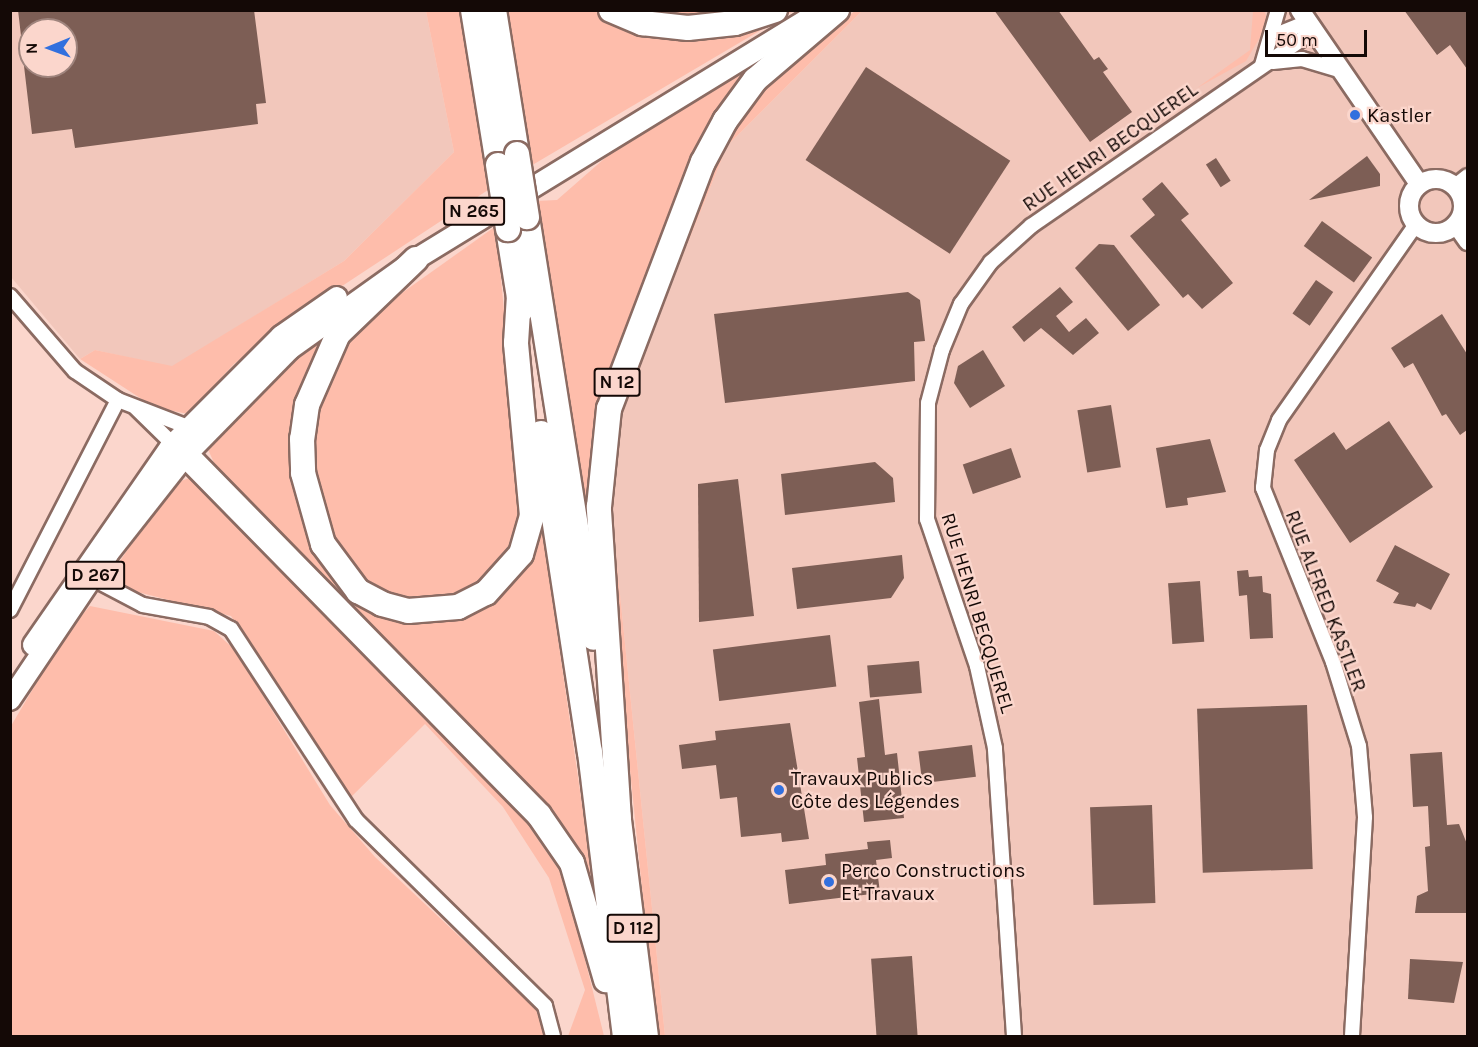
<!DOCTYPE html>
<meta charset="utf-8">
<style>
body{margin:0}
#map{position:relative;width:1478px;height:1047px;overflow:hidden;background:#fbd6cc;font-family:Karla,sans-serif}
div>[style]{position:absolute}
.built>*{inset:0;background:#f2c7bb}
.green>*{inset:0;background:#febdab}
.building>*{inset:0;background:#7d5e55;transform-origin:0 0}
.roads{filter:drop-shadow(2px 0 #8b6b62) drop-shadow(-2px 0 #8b6b62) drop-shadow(0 2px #8b6b62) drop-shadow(0 -2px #8b6b62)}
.street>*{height:14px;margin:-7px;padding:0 7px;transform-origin:7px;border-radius:7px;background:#fff}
.secondary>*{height:18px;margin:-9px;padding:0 9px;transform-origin:9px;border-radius:9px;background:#fff}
.secondary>.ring{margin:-9px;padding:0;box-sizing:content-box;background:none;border:18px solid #fff;border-radius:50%}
.primary>*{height:20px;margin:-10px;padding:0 10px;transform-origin:10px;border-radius:10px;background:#fff}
.highway>*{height:24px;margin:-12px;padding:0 12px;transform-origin:12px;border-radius:12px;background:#fff}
.bridges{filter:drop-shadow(2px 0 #8b6b62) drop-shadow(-2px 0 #8b6b62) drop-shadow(0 2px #8b6b62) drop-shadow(0 -2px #8b6b62)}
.highway-bridge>*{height:24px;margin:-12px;padding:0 12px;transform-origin:12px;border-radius:12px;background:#fff}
.dots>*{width:16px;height:16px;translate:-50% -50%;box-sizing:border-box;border:3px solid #fbd6cc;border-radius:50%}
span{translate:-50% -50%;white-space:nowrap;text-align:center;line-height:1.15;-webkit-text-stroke:4.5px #fbd6cc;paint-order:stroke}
.shield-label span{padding:2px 4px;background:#fbd6cc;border:2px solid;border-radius:4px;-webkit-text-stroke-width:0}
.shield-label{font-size:18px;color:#140906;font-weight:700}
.poi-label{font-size:20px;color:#140906}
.left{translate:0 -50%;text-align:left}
.street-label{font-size:20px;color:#140906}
.frame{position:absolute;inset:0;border:12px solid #140906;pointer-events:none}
.north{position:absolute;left:18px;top:18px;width:60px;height:60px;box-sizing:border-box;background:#fbd6cc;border:2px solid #9f847d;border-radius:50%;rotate:269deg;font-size:16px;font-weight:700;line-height:24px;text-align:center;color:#140906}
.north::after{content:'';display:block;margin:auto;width:21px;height:27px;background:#3270de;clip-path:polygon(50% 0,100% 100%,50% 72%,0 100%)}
.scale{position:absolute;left:1265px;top:30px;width:102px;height:27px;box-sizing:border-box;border:3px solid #140906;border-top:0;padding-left:8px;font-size:18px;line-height:21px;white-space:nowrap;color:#140906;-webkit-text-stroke:4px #fbd6cc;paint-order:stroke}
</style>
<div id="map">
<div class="built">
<div style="clip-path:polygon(evenodd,11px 11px,426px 11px,454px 152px,344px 261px,172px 367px,95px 350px,80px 359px,11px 277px,11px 11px,30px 30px,66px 30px,66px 66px,30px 66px,30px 30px)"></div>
<div style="clip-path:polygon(862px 11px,1467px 11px,1467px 1036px,665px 1036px,612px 516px,616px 421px,727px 146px)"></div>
</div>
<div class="green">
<div style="clip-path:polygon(426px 11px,459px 11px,491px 188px,295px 317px,234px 364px,188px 414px,154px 407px,80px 359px,95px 350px,172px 366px,344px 261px,454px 152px)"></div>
<div style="clip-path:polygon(507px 11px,597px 11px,661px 32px,793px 11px,529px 167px)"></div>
<div style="clip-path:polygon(641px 11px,741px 11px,666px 18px)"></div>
<div style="clip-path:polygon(855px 11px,862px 11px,727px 146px,616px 421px,612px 516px,665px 1036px,657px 1036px,617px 642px,608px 501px,613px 410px,726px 128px,802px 48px)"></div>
<div style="clip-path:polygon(1253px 11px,1264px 11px,1269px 22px,1246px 61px,1197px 88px,1250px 50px)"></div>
<div style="clip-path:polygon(750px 56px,772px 56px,679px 204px,588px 518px,536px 201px,557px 200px,644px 124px)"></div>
<div style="clip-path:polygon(496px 226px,522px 501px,518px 530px,503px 562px,460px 594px,430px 601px,394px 595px,366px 581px,345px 560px,328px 527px,312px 450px,316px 401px,338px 349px,371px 315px)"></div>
<div style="clip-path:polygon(342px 313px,297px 465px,359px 599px,490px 602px,517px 578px,542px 528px,592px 874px,586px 874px,215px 465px,206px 445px,219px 427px)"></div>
<div style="clip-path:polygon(194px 476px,517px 809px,565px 879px,604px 1036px,568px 1036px,585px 990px,549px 878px,503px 807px,425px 724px,349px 799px,231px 616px,130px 590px,114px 570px,171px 485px)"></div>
<div style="clip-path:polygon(90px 606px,214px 631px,235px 650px,330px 805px,375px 857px,542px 1014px,546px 1036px,11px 1036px,11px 726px,66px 633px)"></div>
</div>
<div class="building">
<div style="clip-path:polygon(18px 10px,254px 10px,266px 103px,256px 104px,258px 124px,75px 148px,72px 129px,32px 134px,24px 66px,66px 66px,66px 30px,30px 30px,30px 53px,23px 53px)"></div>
<div style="clip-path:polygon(994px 10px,1058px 10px,1094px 60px,1099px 57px,1108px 69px,1103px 72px,1132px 112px,1090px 142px)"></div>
<div style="clip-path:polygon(1404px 10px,1467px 10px,1467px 69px,1450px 45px,1437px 55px)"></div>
<div style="left:866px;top:67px;width:172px;height:111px;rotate:33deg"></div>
<div style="clip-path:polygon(1367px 156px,1380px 174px,1380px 186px,1309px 200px)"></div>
<div style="left:1216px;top:158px;width:27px;height:12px;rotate:57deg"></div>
<div style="clip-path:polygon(1162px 182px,1189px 214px,1181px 220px,1233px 283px,1202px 309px,1188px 294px,1183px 298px,1130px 236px,1155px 215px,1142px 199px)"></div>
<div style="left:1322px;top:221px;width:62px;height:31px;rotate:36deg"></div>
<div style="clip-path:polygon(1099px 244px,1114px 245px,1160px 305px,1128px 331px,1075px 268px)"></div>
<div style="left:1316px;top:280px;width:21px;height:41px;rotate:35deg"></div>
<div style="clip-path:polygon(1060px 287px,1073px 302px,1056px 316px,1069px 332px,1086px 318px,1099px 333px,1073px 355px,1041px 328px,1024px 342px,1012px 327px)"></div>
<div style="clip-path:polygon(908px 292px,920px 300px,925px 341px,914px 342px,915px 381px,725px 403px,714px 314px)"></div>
<div style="clip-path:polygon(1442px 314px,1467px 354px,1467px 430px,1460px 435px,1446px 414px,1442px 416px,1413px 363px,1404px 368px,1391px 348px)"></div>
<div style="clip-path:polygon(983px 350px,1005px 386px,970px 408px,954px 383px,958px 366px)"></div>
<div style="left:1111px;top:405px;width:63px;height:34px;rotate:81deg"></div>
<div style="clip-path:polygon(1389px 421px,1433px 487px,1350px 543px,1294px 460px,1334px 432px,1346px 450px)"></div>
<div style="clip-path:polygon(1210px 439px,1226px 492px,1187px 498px,1188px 505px,1166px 508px,1156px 448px)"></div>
<div style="left:1011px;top:448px;width:31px;height:51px;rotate:71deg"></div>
<div style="clip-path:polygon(875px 462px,893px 478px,895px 502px,785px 515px,781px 474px)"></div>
<div style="clip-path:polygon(738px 479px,754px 616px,699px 622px,698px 484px)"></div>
<div style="clip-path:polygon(1395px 545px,1450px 574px,1431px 610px,1417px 603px,1415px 607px,1393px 603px,1399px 593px,1376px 581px)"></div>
<div style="clip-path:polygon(902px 555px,904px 578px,891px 598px,797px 609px,792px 568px)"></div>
<div style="clip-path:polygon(1248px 570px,1249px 577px,1262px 576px,1263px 592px,1271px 594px,1273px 638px,1250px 639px,1247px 595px,1239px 596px,1237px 571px)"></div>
<div style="left:1200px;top:581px;width:61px;height:32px;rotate:86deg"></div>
<div style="left:830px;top:635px;width:52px;height:118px;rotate:83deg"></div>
<div style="left:919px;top:661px;width:32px;height:52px;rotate:85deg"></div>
<div style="clip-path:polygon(879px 699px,885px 755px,897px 753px,904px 818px,864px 822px,857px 758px,865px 757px,859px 702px)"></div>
<div style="left:1307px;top:705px;width:164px;height:110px;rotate:88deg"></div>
<div style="clip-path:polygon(790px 723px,809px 839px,782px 842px,781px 833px,741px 837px,737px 797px,720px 799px,716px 765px,682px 769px,679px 745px,716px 740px,715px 731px)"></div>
<div style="left:972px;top:745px;width:32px;height:54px;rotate:83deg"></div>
<div style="clip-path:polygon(1442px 752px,1447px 825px,1459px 824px,1467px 844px,1467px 913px,1415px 913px,1417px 896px,1428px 891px,1425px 847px,1430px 846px,1428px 806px,1413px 807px,1410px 754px)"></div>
<div style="left:1152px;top:805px;width:98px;height:62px;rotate:88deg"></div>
<div style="clip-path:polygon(890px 840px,892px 858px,876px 860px,880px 893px,789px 904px,785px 870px,826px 865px,825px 854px,868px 849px,867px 842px)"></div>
<div style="left:912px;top:956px;width:80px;height:41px;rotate:86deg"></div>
<div style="clip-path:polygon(1410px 959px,1463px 962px,1454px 1003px,1408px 999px)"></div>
</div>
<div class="roads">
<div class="street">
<div style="left:1273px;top:36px;width:38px;rotate:-22deg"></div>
<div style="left:1273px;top:62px;width:29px;rotate:-6deg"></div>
<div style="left:1302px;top:59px;width:42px;rotate:16.7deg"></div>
<div style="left:1262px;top:65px;width:57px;rotate:-73.8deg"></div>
<div style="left:1455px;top:186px;width:16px;rotate:-38deg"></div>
<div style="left:10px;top:296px;width:99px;rotate:49.1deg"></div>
<div style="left:75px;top:371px;width:52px;rotate:34deg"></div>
<div style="left:118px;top:400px;width:75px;rotate:21.1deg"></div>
<div style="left:188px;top:427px;width:8px;rotate:90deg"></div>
<div style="left:136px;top:408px;width:60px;rotate:44.3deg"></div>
<div style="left:86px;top:575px;width:64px;rotate:27.8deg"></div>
<div style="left:143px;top:605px;width:67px;rotate:10.3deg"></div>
<div style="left:209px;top:617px;width:25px;rotate:29deg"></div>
<div style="left:231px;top:629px;width:228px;rotate:56.8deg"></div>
<div style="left:356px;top:820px;width:265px;rotate:44.5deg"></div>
<div style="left:545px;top:1006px;width:31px;rotate:75deg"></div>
<div style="left:10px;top:610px;width:236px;rotate:-62.8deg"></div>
<div style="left:1014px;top:1036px;width:289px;rotate:-93.8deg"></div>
<div style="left:995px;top:748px;width:84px;rotate:-102.4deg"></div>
<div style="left:977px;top:666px;width:155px;rotate:-108.8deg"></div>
<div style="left:927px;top:519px;width:116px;rotate:-89.5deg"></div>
<div style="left:928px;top:403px;width:55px;rotate:-75.2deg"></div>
<div style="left:942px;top:350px;width:50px;rotate:-67.6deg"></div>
<div style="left:961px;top:304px;width:52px;rotate:-54.5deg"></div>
<div style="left:991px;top:262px;width:54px;rotate:-42deg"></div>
<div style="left:1031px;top:226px;width:345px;rotate:-34.6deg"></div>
<div style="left:1352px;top:1036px;width:219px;rotate:-86.6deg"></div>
<div style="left:1365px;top:817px;width:71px;rotate:-94.8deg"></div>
<div style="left:1359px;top:746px;width:88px;rotate:-107.2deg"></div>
<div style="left:1333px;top:662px;width:188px;rotate:-111.9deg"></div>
<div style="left:1263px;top:488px;width:38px;rotate:-84deg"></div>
<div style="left:1267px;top:450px;width:32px;rotate:-68deg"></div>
<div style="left:1279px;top:420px;width:239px;rotate:-55deg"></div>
</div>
<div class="secondary">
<div style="left:1300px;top:10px;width:211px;rotate:55.6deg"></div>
<div class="ring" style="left:1409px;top:179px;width:36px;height:36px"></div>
<div style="left:1456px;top:224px;width:21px;rotate:55deg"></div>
</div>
<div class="primary">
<div style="left:33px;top:645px;width:241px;rotate:-55.3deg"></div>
<div style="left:170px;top:447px;width:157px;rotate:-45deg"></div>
<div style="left:281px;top:336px;width:68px;rotate:-34.9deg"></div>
<div style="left:10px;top:700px;width:176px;rotate:-56.1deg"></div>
<div style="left:108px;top:554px;width:126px;rotate:-51.8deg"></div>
<div style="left:186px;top:455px;width:148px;rotate:-45.5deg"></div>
<div style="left:290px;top:349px;width:155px;rotate:-35.5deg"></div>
<div style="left:416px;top:259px;width:476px;rotate:-31.5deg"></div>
</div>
<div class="highway">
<div style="left:473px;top:10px;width:157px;rotate:80.8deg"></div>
<div style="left:494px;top:10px;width:146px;rotate:80.9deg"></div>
<div style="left:611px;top:10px;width:34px;rotate:23deg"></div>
<div style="left:642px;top:23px;width:46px;rotate:6.2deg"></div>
<div style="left:688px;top:28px;width:47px;rotate:-6.1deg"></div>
<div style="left:735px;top:23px;width:42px;rotate:-18deg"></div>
<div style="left:527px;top:217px;width:426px;rotate:81deg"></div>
<div style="left:508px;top:229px;width:82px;rotate:80.9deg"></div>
<div style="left:416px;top:259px;width:108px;rotate:136.1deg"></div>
<div style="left:338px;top:334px;width:77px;rotate:113.6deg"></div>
<div style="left:307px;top:405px;width:34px;rotate:98deg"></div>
<div style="left:302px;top:439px;width:34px;rotate:88deg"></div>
<div style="left:303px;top:473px;width:74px;rotate:74.3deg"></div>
<div style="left:323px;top:544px;width:59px;rotate:53.3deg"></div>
<div style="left:358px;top:591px;width:27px;rotate:28deg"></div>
<div style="left:382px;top:604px;width:27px;rotate:15deg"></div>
<div style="left:408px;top:611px;width:50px;rotate:-4.6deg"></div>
<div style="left:458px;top:607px;width:31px;rotate:-27deg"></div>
<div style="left:486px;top:593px;width:52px;rotate:-48.1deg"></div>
<div style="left:521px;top:554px;width:40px;rotate:-74deg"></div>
<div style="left:532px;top:516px;width:174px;rotate:-95.3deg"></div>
<div style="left:516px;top:343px;width:48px;rotate:-86.4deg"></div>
<div style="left:541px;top:433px;width:323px;rotate:81.3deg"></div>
<div style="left:590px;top:752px;width:286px;rotate:83deg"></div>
<div style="left:186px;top:455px;width:504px;rotate:45.56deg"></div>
<div style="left:539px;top:815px;width:58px;rotate:55.5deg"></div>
<div style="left:572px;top:863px;width:122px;rotate:73.8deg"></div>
<div style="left:617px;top:804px;width:234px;rotate:82.9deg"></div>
<div style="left:619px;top:820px;width:314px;rotate:-93.7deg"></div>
<div style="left:599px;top:507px;width:99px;rotate:-84.2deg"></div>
<div style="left:609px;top:409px;width:264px;rotate:-69.2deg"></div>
<div style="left:703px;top:162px;width:47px;rotate:-61.8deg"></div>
<div style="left:725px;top:121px;width:51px;rotate:-53.8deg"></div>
<div style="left:755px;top:80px;width:108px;rotate:-40.5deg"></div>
</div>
</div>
<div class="bridges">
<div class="highway-bridge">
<div style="left:517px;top:154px;width:64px;rotate:81deg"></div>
<div style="left:498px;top:165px;width:65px;rotate:81.1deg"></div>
</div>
</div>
<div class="dots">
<div style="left:1355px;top:115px;background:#3270de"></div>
<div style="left:779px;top:790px;background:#3270de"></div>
<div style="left:829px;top:882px;background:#3270de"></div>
</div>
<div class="shield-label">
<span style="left:474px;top:211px">N 265</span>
<span style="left:617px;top:382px">N 12</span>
<span style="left:95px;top:575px">D 267</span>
<span style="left:633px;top:928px">D 112</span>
</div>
<div class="poi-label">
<span class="left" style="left:1367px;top:115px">Kastler</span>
<span class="left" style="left:791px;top:790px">Travaux Publics<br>Côte des Légendes</span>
<span class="left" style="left:841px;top:882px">Perco Constructions<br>Et Travaux</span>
</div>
<div class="street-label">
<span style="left:1110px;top:147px;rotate:-35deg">RUE HENRI BECQUEREL</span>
<span style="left:1326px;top:601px;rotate:69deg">RUE ALFRED KASTLER</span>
<span style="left:978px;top:613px;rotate:73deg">RUE HENRI BECQUEREL</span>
</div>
<div class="frame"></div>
<div class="north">N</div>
<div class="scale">50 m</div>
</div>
